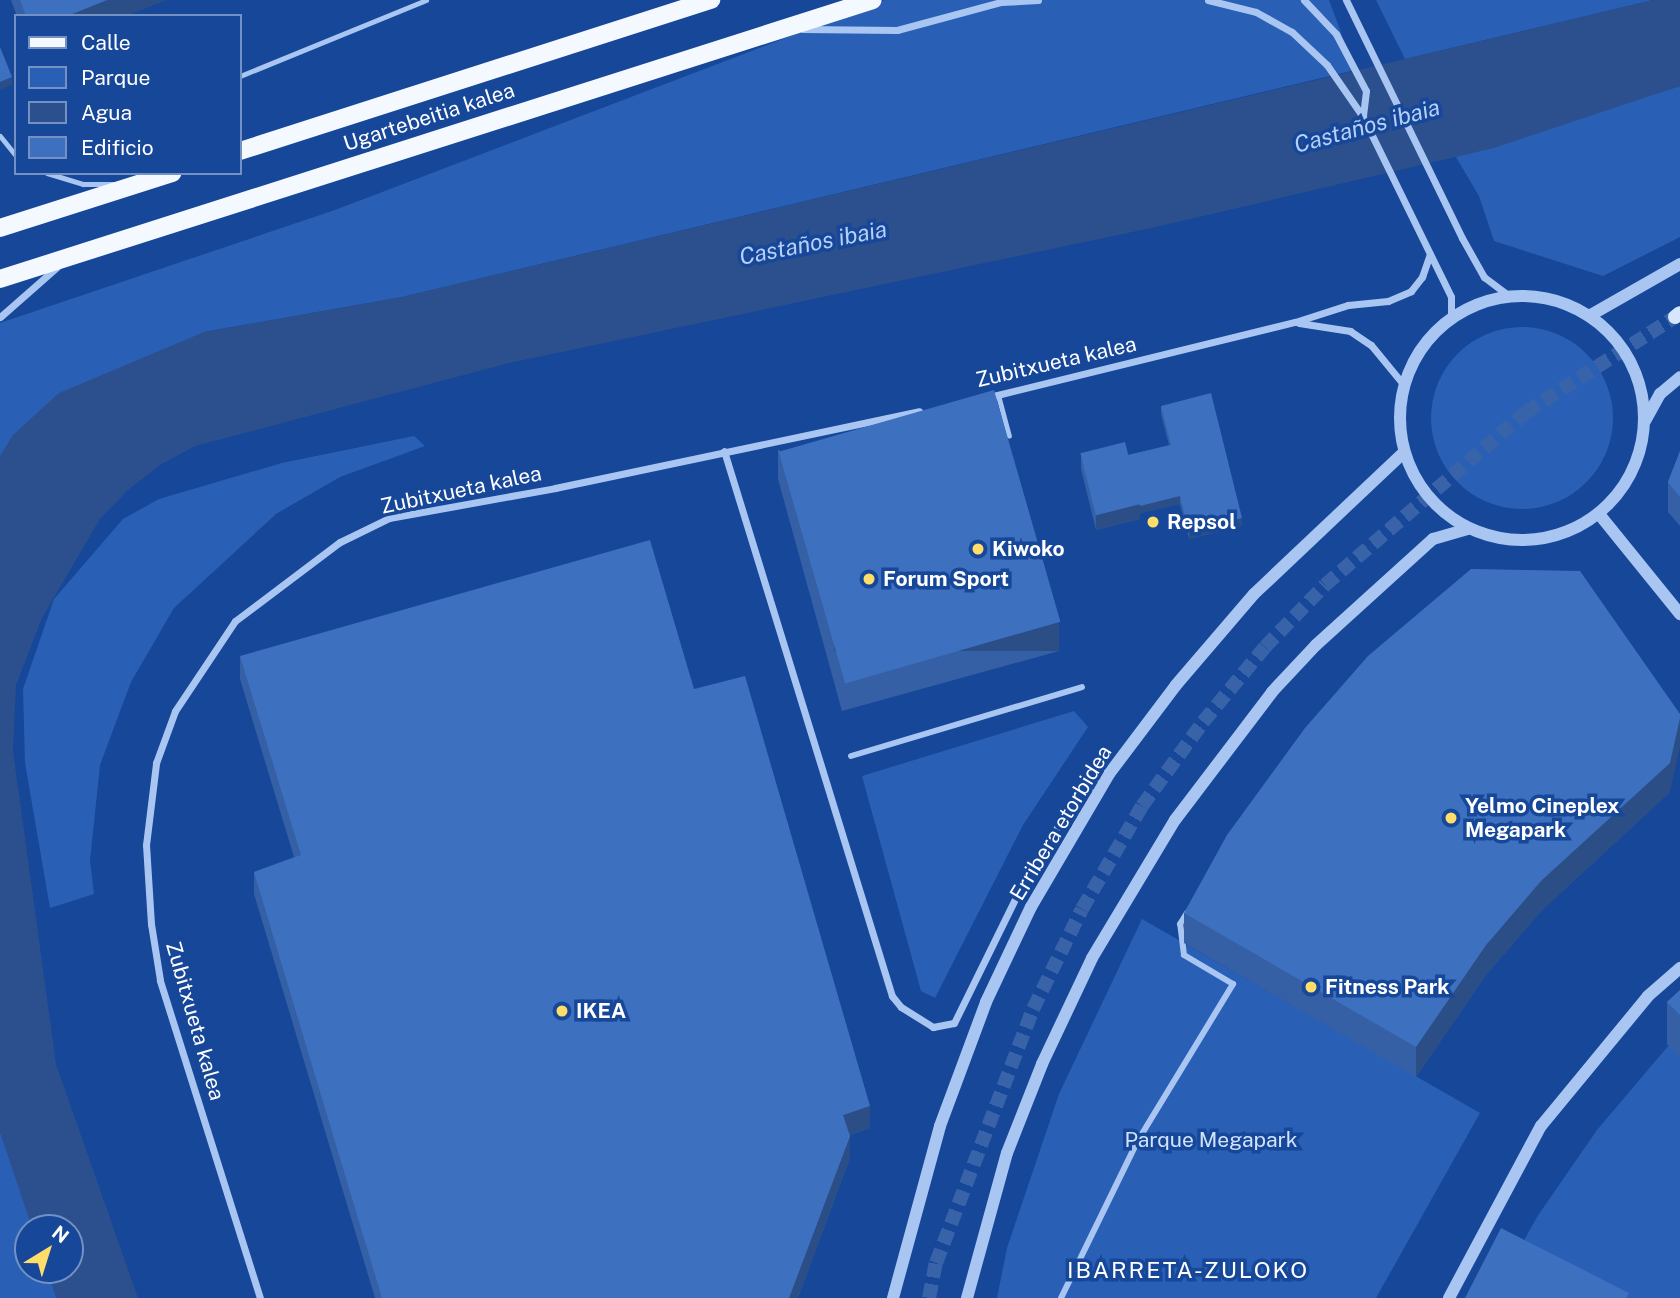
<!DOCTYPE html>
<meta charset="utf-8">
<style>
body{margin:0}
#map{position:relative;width:1680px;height:1298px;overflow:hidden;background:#164799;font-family:"Public Sans",sans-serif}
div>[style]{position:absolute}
.green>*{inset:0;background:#2960b6}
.round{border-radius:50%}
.water>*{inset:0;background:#2c508d}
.secondary-tunnel>*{height:14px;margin-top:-7px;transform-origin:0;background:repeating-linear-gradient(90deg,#3963a8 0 14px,transparent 0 21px)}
.service>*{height:5px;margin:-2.5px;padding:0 2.5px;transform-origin:2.5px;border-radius:2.5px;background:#a9c6f2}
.pedestrian>*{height:6px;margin:-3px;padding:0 3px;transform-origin:3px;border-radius:3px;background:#a9c6f2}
.minor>*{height:7px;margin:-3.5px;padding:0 3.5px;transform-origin:3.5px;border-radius:3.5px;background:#a9c6f2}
.tertiary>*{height:12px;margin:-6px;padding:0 6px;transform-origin:6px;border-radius:6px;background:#a9c6f2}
.tertiary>.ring{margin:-6px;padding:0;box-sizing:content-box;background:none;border:12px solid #a9c6f2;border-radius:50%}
.secondary>*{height:14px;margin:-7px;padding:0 7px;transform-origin:7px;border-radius:7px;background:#d8e6fc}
.primary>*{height:18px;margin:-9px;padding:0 9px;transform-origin:9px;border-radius:9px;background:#f4f8ff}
.wall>*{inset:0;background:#3560a5}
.shaded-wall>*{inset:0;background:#2b4e86;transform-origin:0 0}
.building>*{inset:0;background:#3e70c0;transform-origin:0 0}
.dots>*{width:19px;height:19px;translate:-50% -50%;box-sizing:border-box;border:4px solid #164799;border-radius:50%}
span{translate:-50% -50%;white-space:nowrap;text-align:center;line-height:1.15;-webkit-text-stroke:7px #164799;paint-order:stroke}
.street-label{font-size:21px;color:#fff}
.poi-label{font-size:21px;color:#fff;font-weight:700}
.left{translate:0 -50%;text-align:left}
.park-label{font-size:21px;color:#d1e2fc}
.water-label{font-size:23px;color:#b6d0f9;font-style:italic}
.neighbourhood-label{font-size:23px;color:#fff;letter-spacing:2px}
.legend{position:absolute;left:14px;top:14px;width:228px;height:161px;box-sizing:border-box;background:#164799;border:2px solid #7391c2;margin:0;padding:9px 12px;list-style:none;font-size:21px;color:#fff}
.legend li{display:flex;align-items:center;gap:14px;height:35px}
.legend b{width:35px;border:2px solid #7391c2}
.north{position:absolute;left:14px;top:1214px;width:70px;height:70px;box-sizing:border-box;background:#164799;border:2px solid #7391c2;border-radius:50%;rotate:38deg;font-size:19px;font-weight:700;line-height:28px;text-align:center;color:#fff}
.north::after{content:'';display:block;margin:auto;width:24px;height:32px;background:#ffdd6a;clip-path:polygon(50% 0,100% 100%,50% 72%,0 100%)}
</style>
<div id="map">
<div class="green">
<div style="clip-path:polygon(885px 0,1329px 0,1355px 70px,402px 297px,204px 332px,0 456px,0 323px,335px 210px)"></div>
<div style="clip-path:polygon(1376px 0,1653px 0,1405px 59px)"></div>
<div style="clip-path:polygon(1680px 86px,1680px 237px,1603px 276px,1494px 241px,1479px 196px,1456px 157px)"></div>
<div class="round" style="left:1431px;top:327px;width:182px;height:182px"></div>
<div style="clip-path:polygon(414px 436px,425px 446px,340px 477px,276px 514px,174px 608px,131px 682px,100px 765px,90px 861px,94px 894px,50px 908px,25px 763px,23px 689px,54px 599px,123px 519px,159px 499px,282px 463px)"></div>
<div style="clip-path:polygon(1074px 711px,1088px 727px,1023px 825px,935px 998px,921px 991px,862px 776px)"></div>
<div style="clip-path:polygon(1142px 919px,1480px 1113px,1376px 1298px,997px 1298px,1007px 1248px,1059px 1094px)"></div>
<div style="clip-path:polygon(1680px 1032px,1680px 1298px,1492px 1298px,1537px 1217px,1597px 1130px)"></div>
<div style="clip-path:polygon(0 1132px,33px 1228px,28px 1228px,28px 1270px,48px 1270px,57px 1298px,0 1298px)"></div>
</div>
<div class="water">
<div style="clip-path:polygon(1653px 0,1680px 0,1680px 86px,1494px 148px,1156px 227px,509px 363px,195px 446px,160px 465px,128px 490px,100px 519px,42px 618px,16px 685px,13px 751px,56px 1064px,138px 1298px,56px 1298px,47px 1270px,70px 1270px,70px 1228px,32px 1228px,0 1132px,0 456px,13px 435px,59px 393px,204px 332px,402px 297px)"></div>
</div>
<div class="secondary-tunnel">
<div style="left:929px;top:1298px;width:36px;rotate:-79deg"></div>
<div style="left:936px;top:1263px;width:272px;rotate:-69.1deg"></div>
<div style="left:1033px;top:1009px;width:111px;rotate:-63.9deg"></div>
<div style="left:1082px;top:909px;width:119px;rotate:-59.8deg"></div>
<div style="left:1142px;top:806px;width:104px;rotate:-54deg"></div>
<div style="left:1203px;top:722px;width:97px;rotate:-50.4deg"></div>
<div style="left:1265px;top:647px;width:86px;rotate:-45.9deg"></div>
<div style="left:1325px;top:585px;width:265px;rotate:-40.7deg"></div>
<div style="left:1526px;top:412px;width:177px;rotate:-32.5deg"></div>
</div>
<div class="service">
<div style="left:240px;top:76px;width:201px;rotate:-22.2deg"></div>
<div style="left:0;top:136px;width:26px;rotate:51deg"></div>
<div style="left:47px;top:173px;width:38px;rotate:17deg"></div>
<div style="left:83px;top:184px;width:32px"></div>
<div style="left:998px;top:395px;width:42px;rotate:75deg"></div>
</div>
<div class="pedestrian">
<div style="left:851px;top:756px;width:241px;rotate:-16.6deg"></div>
<div style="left:1061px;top:1298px;width:174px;rotate:-64deg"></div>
<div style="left:1137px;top:1142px;width:185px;rotate:-58.7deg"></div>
<div style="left:1233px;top:984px;width:57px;rotate:-149.4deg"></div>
<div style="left:1184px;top:955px;width:31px;rotate:-97deg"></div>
<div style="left:1180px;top:924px;width:13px;rotate:-58deg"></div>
</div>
<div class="minor">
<div style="left:1208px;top:0;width:49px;rotate:14deg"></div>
<div style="left:1256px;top:12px;width:41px;rotate:29.1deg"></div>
<div style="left:1292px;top:32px;width:48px;rotate:43.3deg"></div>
<div style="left:1327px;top:65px;width:63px;rotate:55.3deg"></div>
<div style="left:1304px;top:0;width:47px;rotate:46.7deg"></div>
<div style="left:1336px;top:34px;width:64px;rotate:62.2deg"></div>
<div style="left:1366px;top:91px;width:26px;rotate:97deg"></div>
<div style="left:1363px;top:117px;width:200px;rotate:63.9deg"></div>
<div style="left:1451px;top:297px;width:20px;rotate:90deg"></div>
<div style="left:1346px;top:0;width:265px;rotate:64deg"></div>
<div style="left:1462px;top:238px;width:45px;rotate:60.6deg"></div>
<div style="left:1484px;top:277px;width:31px;rotate:37deg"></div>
<div style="left:803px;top:29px;width:94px;rotate:0.6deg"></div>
<div style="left:897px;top:30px;width:108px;rotate:-15.1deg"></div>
<div style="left:1001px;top:2px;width:37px;rotate:-3deg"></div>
<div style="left:0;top:317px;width:76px;rotate:-41.3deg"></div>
<div style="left:1299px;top:323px;width:52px;rotate:8.9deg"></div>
<div style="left:1350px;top:331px;width:25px;rotate:34deg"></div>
<div style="left:1371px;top:345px;width:50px;rotate:50.6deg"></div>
<div style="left:989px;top:397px;width:315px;rotate:-13.8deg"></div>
<div style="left:1295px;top:322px;width:56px;rotate:-17.8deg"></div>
<div style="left:1348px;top:305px;width:40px;rotate:-5.7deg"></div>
<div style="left:1388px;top:301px;width:25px;rotate:-23deg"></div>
<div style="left:1411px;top:291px;width:18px;rotate:-52deg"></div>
<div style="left:1422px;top:277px;width:24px;rotate:-71deg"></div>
<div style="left:724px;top:451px;width:570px;rotate:72.87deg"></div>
<div style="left:892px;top:996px;width:14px;rotate:51deg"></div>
<div style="left:901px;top:1007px;width:38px;rotate:32deg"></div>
<div style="left:933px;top:1027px;width:21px;rotate:-11deg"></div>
<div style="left:954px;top:1023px;width:140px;rotate:-63.8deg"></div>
<div style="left:1016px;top:897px;width:96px;rotate:-59.4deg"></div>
<div style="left:1065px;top:814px;width:49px;rotate:-42.5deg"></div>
<div style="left:260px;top:1298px;width:333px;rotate:-107.5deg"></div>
<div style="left:160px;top:980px;width:57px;rotate:-99.1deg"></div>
<div style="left:151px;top:924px;width:79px;rotate:-93.6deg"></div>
<div style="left:146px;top:845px;width:83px;rotate:-83deg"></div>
<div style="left:156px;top:763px;width:55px;rotate:-69.9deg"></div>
<div style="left:175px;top:711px;width:108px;rotate:-56.3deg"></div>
<div style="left:235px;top:621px;width:131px;rotate:-37deg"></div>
<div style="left:340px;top:542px;width:55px;rotate:-26.1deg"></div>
<div style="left:389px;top:518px;width:169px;rotate:-10.2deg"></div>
<div style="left:555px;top:488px;width:372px;rotate:-11.9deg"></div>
</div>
<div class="tertiary">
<div class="ring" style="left:1400px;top:296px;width:232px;height:232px"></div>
<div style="left:1589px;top:316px;width:105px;rotate:-29.7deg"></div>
<div style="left:1645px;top:421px;width:31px;rotate:-61deg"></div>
<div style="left:1660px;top:394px;width:26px;rotate:-40deg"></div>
<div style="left:1599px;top:514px;width:129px;rotate:51deg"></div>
<div style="left:893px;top:1298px;width:178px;rotate:-74.7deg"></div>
<div style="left:940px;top:1126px;width:132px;rotate:-69.6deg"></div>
<div style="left:986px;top:1002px;width:105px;rotate:-64.7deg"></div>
<div style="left:1031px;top:907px;width:154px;rotate:-59.6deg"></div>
<div style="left:1109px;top:774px;width:111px;rotate:-53deg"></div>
<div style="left:1176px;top:685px;width:120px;rotate:-49.4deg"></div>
<div style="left:1254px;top:594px;width:207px;rotate:-43.4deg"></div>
<div style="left:967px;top:1298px;width:150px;rotate:-74.6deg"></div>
<div style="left:1007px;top:1153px;width:96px;rotate:-68.5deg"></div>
<div style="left:1042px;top:1064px;width:117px;rotate:-64.7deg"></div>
<div style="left:1092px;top:958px;width:161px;rotate:-59deg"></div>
<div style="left:1175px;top:820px;width:161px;rotate:-52.8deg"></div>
<div style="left:1272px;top:692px;width:64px;rotate:-46.9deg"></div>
<div style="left:1316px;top:645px;width:158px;rotate:-42.2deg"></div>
<div style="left:1433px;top:539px;width:37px;rotate:-16deg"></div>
<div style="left:1449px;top:1298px;width:195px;rotate:-61.9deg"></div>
<div style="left:1541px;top:1126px;width:168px;rotate:-50.5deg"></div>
<div style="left:1648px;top:996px;width:43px;rotate:-41.2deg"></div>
</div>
<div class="secondary">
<div style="left:1675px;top:317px;width:6px;rotate:-39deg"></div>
</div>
<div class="primary">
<div style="left:240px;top:151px;width:495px;rotate:-17.8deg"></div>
<div style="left:0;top:228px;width:181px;rotate:-17.7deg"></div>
<div style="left:0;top:279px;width:916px;rotate:-17.72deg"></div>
</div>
<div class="wall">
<div style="clip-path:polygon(11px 0,166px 0,125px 16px,17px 16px)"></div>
<div style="clip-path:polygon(1161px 406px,1242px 526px,1189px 539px,1180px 504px,1140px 513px,1140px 519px,1096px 530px,1081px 469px,1081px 454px,1128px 455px,1169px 445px,1161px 414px)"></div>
<div style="clip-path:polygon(778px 449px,1059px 651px,842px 711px,778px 479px)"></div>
<div style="clip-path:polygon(1680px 451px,1680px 526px,1668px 512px,1668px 482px)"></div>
<div style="clip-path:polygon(240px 656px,694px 689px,870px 1128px,850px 1135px,850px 1158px,798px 1298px,375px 1298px,254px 894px,254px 872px,294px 857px,240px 679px)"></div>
<div style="clip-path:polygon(1670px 792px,1541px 911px,1486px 975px,1416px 1077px,1184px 943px,1184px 913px)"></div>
<div style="clip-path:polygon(1680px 990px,1680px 1057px,1667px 1044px,1667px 1002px)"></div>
</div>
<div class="shaded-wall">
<div style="clip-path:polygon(107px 0,166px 0,125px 16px,67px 16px)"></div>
<div style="clip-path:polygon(12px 77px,12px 85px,0 90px,0 82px)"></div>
<div style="clip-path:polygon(1180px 496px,1180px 504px,1140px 513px,1140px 519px,1096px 530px,1096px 515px,1140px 504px)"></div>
<div style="clip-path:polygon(1242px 518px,1242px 526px,1189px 539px,1189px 532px)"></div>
<div style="left:1059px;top:622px;width:29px;height:225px;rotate:90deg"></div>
<div style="clip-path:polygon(1680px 718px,1680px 747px,1670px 792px,1541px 911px,1486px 975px,1416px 1077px,1416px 1047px,1486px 945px)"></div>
<div style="clip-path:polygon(870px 1106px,870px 1128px,843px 1137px,843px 1115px)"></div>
<div style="clip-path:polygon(850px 1136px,850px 1158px,798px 1298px,789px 1298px)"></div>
</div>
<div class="building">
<div style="clip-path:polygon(20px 0,107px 0,67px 16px,26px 16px)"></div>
<div style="clip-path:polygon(0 47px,12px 77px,0 82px)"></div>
<div style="left:994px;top:390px;width:241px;height:224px;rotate:74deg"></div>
<div style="clip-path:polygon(1211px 393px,1242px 518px,1189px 532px,1180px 496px,1140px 506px,1128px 455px,1171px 445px,1161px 406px)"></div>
<div style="left:1125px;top:442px;width:64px;height:46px;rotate:76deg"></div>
<div style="clip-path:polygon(1680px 451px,1680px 497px,1668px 482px)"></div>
<div style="clip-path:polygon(650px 540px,694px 689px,745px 676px,870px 1106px,843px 1115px,850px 1136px,789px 1298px,382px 1298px,254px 872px,301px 855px,240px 656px)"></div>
<div style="clip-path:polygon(1471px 569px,1580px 571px,1680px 714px,1680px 718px,1670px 763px,1541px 881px,1486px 945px,1416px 1047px,1184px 913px,1227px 835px,1305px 728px,1368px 656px)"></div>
<div style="clip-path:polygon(1680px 990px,1680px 1015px,1667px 1002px)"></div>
<div style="clip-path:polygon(1501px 1228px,1629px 1293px,1626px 1298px,1465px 1298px)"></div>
</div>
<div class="dots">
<div style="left:1153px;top:522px;background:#ffdd6a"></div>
<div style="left:978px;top:549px;background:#ffdd6a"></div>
<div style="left:869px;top:579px;background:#ffdd6a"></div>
<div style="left:1451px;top:818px;background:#ffdd6a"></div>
<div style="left:1311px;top:987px;background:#ffdd6a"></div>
<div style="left:562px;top:1011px;background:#ffdd6a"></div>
</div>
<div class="street-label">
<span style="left:429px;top:117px;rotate:-18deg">Ugartebeitia kalea</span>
<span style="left:1056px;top:362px;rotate:-13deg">Zubitxueta kalea</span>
<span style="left:461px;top:490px;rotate:-12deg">Zubitxueta kalea</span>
<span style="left:1061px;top:823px;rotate:-59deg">Erribera etorbidea</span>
<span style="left:195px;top:1021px;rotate:74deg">Zubitxueta kalea</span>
</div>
<div class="poi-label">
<span class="left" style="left:1167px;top:522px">Repsol</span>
<span class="left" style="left:992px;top:549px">Kiwoko</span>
<span class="left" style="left:883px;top:579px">Forum Sport</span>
<span class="left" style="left:1465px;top:818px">Yelmo Cineplex<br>Megapark</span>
<span class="left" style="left:1325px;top:987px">Fitness Park</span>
<span class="left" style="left:576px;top:1011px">IKEA</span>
</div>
<div class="park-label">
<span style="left:1211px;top:1140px">Parque Megapark</span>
</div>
<div class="water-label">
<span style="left:1367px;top:126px;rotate:-15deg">Castaños ibaia</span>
<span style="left:813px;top:243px;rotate:-11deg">Castaños ibaia</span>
</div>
<div class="neighbourhood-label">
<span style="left:1188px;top:1270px">IBARRETA-ZULOKO</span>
</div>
<ul class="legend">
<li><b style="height:9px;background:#f4f8ff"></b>Calle</li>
<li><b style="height:19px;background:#2960b6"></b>Parque</li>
<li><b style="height:19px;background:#2c508d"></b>Agua</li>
<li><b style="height:19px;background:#3e70c0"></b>Edificio</li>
</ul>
<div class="north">N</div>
</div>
